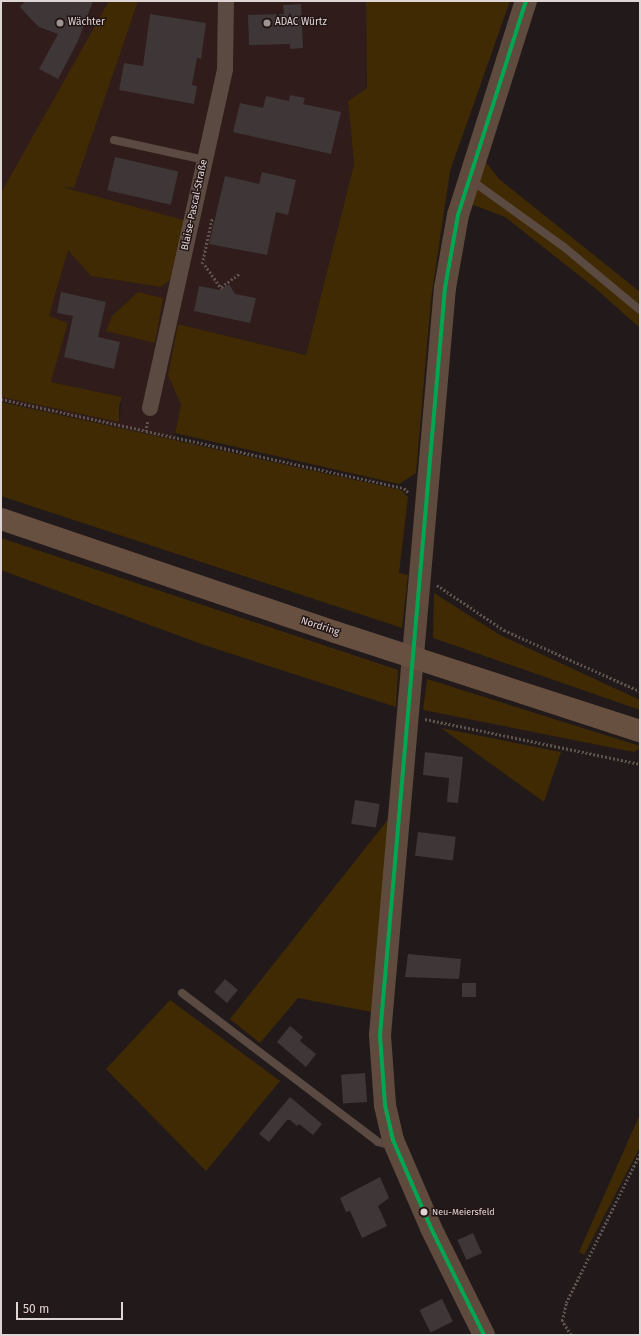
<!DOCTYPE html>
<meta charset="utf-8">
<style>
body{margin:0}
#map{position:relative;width:641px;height:1336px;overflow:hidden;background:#221a1a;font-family:"Fira Sans",sans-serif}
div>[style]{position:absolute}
.built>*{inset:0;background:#2f1c1b}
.green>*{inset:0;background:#3f2a04}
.building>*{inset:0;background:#3e3637;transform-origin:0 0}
.path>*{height:2.5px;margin-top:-1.25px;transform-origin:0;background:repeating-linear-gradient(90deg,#5e524c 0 2px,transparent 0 4px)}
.service>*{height:8px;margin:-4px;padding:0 4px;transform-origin:4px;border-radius:4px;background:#5a4a41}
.minor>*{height:16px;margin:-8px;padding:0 8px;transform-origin:8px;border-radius:8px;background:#5a4a41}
.secondary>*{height:22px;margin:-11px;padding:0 11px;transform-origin:11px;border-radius:11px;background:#5f4a3e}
.primary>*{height:22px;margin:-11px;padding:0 11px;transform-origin:11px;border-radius:11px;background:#685040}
.bus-1>*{height:4px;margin:-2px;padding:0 2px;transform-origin:2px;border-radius:2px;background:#00a651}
.dots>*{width:11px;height:11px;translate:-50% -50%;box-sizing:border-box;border:2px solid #251616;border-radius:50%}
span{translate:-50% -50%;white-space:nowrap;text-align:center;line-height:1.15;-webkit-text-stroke:3px #251616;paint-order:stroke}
.bus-label{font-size:9px;color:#e0d5d5}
.left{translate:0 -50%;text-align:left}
.poi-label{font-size:10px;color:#e0d5d5}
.street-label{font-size:10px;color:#e0d5d5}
.frame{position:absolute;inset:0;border:2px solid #e0d5d5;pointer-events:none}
.scale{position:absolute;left:16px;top:1302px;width:107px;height:18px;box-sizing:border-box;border:2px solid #e0d5d5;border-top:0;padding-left:5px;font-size:12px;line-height:14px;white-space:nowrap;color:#e0d5d5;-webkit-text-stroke:3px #251616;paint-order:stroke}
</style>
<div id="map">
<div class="built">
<div style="clip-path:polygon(1px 1px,366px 1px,367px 88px,348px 101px,354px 164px,306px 355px,178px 324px,168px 375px,181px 405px,173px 440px,1px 401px,1px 397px,119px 422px,122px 397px,51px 382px,68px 323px,49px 316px,68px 250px,161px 287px,170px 280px,184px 220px,59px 187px,1px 327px)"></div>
</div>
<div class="green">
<div style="clip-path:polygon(109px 1px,138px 1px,74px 188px,62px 187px,184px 220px,170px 280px,161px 287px,91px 276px,68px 250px,49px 316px,68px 323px,51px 382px,122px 397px,119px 407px,119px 422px,1px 397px,1px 193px)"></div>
<div style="clip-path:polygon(366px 1px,510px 1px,450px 171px,431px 299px,416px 473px,399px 484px,175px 433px,181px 405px,168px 375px,178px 324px,306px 355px,354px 164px,348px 101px,367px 88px)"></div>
<div style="clip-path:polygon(485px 161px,499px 179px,640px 292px,640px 328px,595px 288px,505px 217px,471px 204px)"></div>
<div style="clip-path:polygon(138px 292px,163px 298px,155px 343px,106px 331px,112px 316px)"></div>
<div style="clip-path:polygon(1px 402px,401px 490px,408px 497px,399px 573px,408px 575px,402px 628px,1px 496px)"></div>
<div style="clip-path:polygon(1px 538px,398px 670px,396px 707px,204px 645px,1px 570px)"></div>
<div style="clip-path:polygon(434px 593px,500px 635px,640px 700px,640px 710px,433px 638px)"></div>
<div style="clip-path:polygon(427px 679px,640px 746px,640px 748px,634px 752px,423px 710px)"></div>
<div style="clip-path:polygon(441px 728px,561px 752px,544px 802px)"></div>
<div style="clip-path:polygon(390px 817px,372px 1012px,298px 998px,260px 1043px,230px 1019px)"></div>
<div style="clip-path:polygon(170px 1000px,280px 1081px,206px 1171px,106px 1069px)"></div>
<div style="clip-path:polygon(640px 1114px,640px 1147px,584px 1255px,579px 1252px)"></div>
</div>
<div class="building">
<div style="clip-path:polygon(25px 1px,93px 1px,78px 41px,58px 79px,39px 69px,58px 34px,39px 27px,31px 19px,20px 7px)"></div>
<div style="clip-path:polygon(301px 4px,303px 48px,290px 49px,290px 44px,249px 45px,248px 15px,284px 14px,283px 5px)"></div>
<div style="clip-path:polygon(150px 14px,206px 23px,201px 59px,197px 58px,192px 85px,197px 86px,194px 104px,119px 90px,124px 63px,143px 66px)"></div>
<div style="clip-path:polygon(290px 95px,305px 98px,303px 104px,341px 112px,331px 154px,233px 132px,240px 103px,263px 108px,266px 96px,289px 101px)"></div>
<div style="left:115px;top:157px;width:65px;height:34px;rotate:13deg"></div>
<div style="clip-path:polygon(262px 172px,296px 180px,288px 215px,276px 212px,267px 255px,209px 244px,225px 176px,259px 184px)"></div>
<div style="clip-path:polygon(229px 284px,235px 294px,256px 298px,250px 323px,194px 311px,199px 286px,220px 290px)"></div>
<div style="clip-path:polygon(61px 292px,106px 302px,98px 337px,120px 342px,114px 369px,64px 357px,73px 316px,57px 313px)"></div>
<div style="clip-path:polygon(425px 752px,463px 757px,458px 803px,447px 802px,449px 778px,423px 775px)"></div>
<div style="left:355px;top:800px;width:25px;height:24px;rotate:9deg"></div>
<div style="left:418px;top:832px;width:38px;height:24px;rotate:7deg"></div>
<div style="clip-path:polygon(408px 954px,461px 959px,459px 979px,405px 977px)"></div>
<div style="left:225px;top:979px;width:17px;height:17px;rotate:40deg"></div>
<div style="left:462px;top:983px;width:14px;height:14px"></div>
<div style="clip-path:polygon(290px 1026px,303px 1037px,300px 1041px,316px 1054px,306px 1067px,277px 1042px)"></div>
<div style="left:365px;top:1073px;width:29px;height:24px;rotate:86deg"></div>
<div style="clip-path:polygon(290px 1097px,322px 1124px,313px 1135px,299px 1124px,297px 1126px,290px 1120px,287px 1120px,269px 1142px,259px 1134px)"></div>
<div style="clip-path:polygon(380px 1177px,389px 1198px,378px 1206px,387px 1226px,362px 1238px,350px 1211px,346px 1212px,340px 1198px)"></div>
<div style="left:473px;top:1233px;width:22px;height:17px;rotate:66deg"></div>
<div style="left:442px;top:1299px;width:25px;height:25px;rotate:64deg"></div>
</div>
<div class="path">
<div style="left:202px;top:264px;width:47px;rotate:-77.7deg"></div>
<div style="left:205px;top:265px;width:29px;rotate:55deg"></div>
<div style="left:221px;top:287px;width:24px;rotate:-36deg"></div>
<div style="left:1px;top:399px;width:148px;rotate:12.4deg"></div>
<div style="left:148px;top:422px;width:9px;rotate:103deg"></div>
<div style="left:146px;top:431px;width:264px;rotate:12.5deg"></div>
<div style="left:404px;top:488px;width:7px;rotate:45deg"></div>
<div style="left:437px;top:585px;width:81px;rotate:33.9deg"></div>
<div style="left:504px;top:630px;width:149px;rotate:24.2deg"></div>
<div style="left:425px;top:719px;width:220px;rotate:11.8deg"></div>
<div style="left:571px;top:1335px;width:17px;rotate:-123deg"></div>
<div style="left:562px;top:1321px;width:18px;rotate:-77deg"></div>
<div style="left:566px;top:1303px;width:167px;rotate:-63.7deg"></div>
</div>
<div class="service">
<div style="left:114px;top:140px;width:93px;rotate:12.4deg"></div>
<div style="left:471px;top:180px;width:115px;rotate:35.8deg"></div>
<div style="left:564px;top:247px;width:99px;rotate:39.7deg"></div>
<div style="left:182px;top:993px;width:246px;rotate:37.2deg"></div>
<div style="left:378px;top:1142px;width:15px;rotate:16deg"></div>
</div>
<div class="minor">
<div style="left:150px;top:408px;width:347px;rotate:-77.5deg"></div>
<div style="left:225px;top:69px;width:68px;rotate:-89.2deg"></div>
</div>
<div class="secondary">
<div style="left:484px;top:1335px;width:119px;rotate:-116.4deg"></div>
<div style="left:431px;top:1228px;width:96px;rotate:-113.4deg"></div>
<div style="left:393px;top:1140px;width:36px;rotate:-103deg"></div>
<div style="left:385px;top:1105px;width:70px;rotate:-94.1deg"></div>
<div style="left:380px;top:1035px;width:750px;rotate:-85.03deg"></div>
<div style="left:445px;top:288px;width:74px;rotate:-79.9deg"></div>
<div style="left:458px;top:215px;width:225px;rotate:-72.4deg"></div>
</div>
<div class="primary">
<div style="left:1px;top:519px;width:353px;rotate:18.7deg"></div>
<div style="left:335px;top:632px;width:321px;rotate:18deg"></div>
</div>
<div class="bus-1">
<div style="left:484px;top:1335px;width:119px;rotate:-116.4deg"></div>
<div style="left:431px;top:1228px;width:96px;rotate:-113.4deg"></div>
<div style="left:393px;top:1140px;width:36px;rotate:-103deg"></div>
<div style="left:385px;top:1105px;width:70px;rotate:-94.1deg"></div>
<div style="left:380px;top:1035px;width:750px;rotate:-85.03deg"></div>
<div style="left:445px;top:288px;width:74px;rotate:-79.9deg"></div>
<div style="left:458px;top:215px;width:225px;rotate:-72.4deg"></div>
</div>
<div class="dots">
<div style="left:60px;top:23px;background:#9e9494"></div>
<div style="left:267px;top:23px;background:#9e9494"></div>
<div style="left:424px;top:1212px;background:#e0d5d5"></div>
</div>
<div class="bus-label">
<span class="left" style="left:432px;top:1212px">Neu-Meiersfeld</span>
</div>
<div class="poi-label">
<span class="left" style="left:68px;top:23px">Wächter</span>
<span class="left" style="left:275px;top:23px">ADAC Würtz</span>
</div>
<div class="street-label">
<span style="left:195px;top:205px;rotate:-78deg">Blaise-Pascal-Straße</span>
<span style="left:320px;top:627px;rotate:18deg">Nordring</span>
</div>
<div class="frame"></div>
<div class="scale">50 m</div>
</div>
